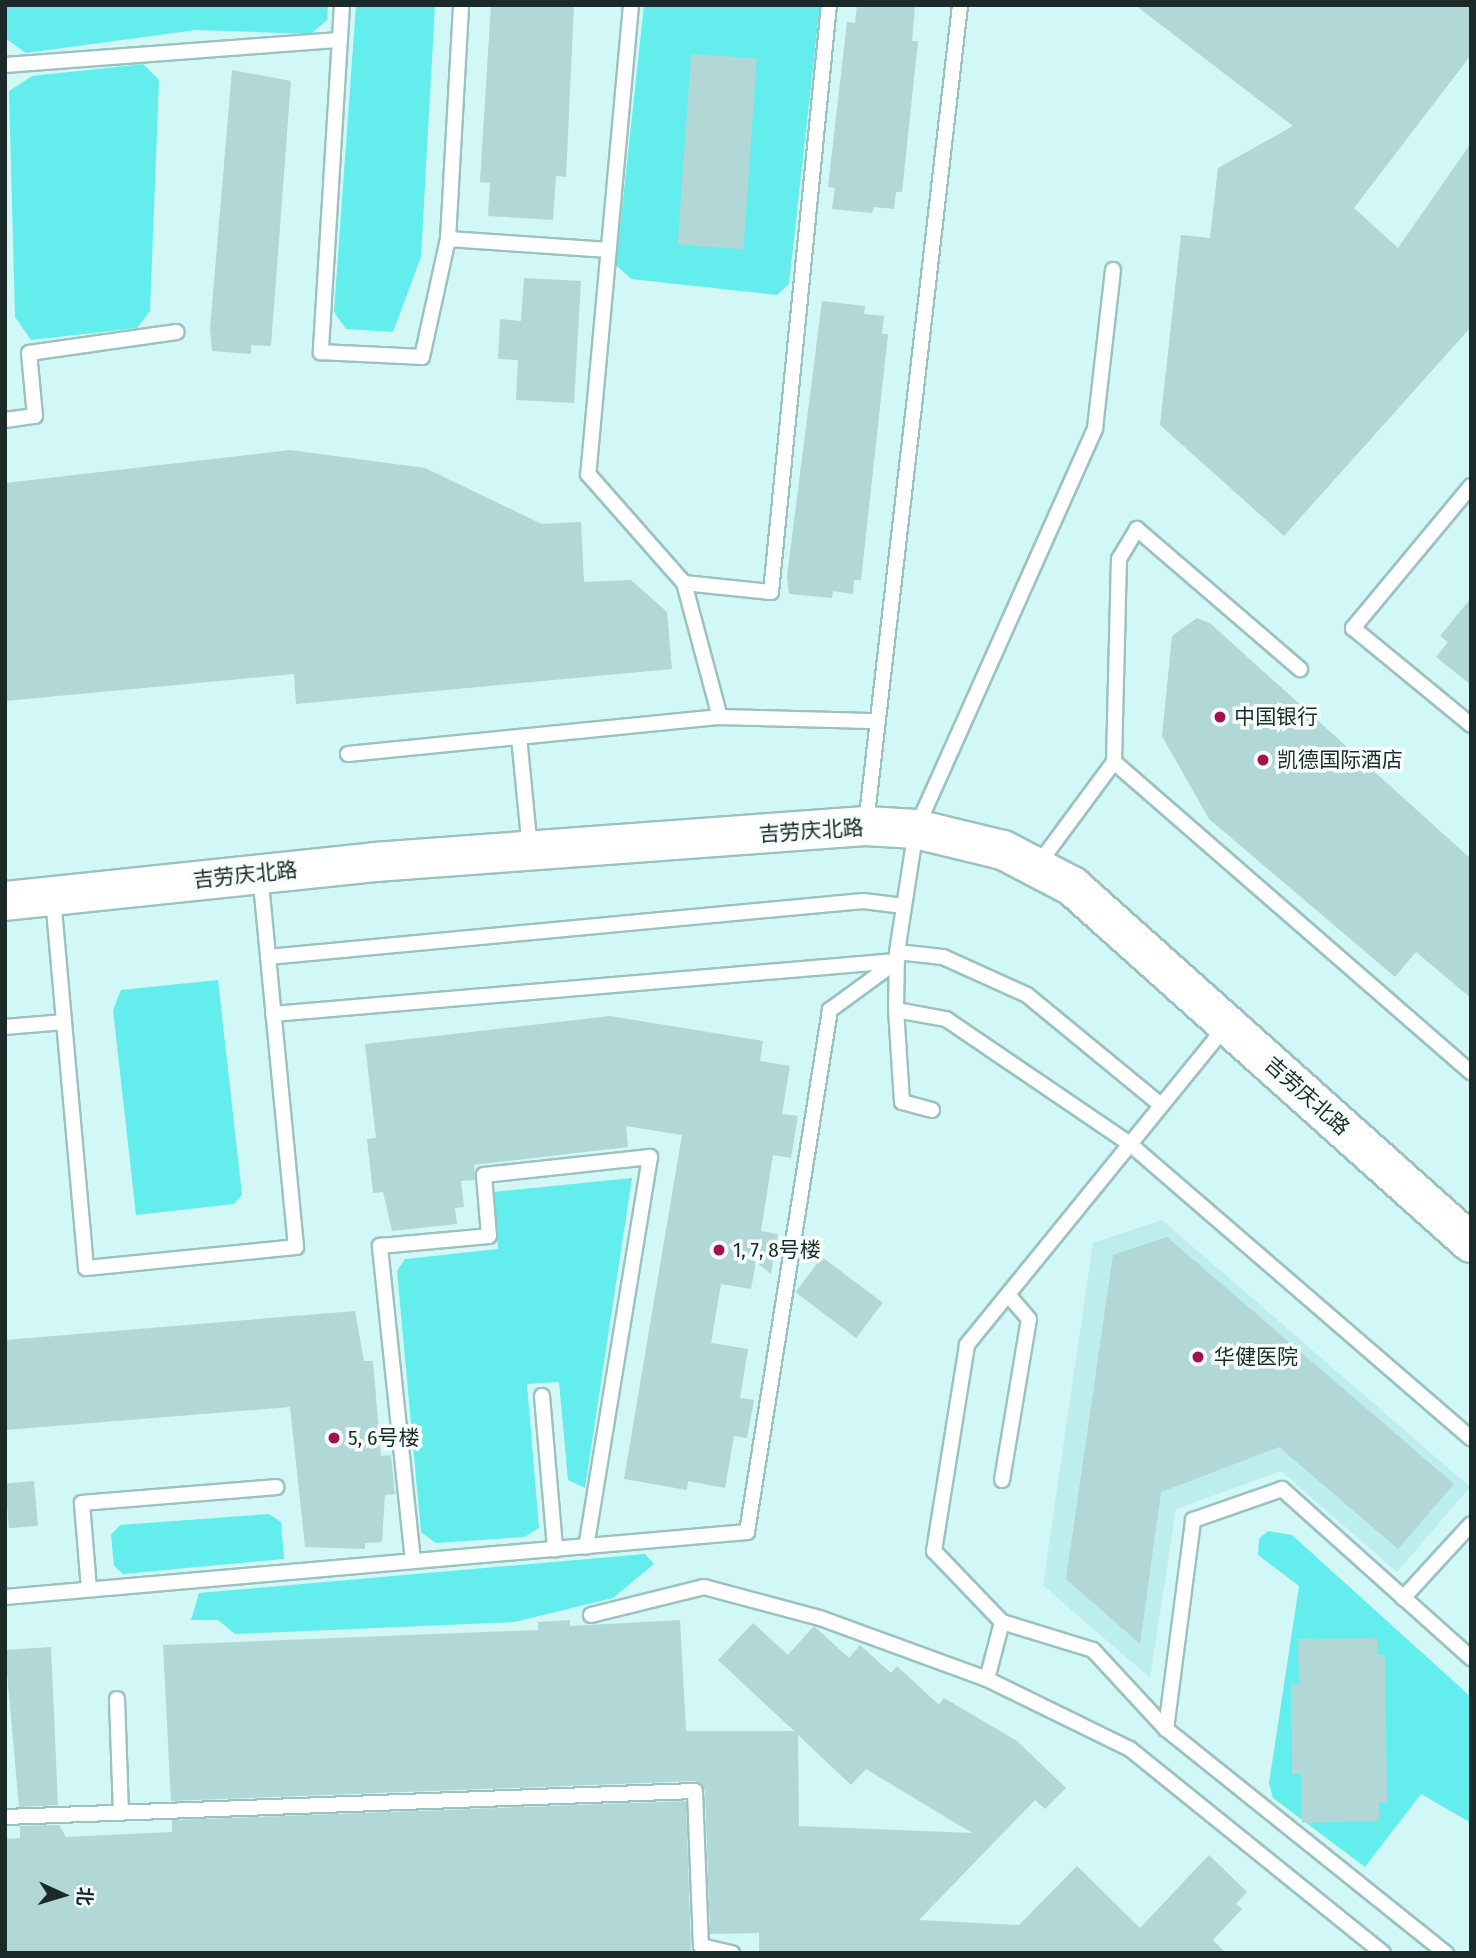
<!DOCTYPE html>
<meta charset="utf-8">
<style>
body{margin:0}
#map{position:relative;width:1476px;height:1958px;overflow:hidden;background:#d1f7f6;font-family:"Fira Sans Condensed","Noto Sans SC",sans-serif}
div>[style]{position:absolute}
.built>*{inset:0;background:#bdedec}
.green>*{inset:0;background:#63eeed}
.building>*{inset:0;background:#b1d7d6;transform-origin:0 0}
.roads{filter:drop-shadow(2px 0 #9bc1c0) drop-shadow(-2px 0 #9bc1c0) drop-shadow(0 2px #9bc1c0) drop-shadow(0 -2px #9bc1c0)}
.service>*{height:14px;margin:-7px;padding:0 7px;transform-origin:7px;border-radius:7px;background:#fff}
.secondary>*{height:38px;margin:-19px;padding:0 19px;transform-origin:19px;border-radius:19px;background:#fff}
.dots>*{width:19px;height:19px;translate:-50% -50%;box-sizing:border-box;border:4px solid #f6fefd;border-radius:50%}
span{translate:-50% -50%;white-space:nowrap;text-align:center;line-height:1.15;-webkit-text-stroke:7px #f6fefd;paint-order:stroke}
.poi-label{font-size:21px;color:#1b2a29}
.left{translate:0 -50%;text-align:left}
.street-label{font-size:21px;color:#1b2a29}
.frame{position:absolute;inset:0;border:7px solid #1b2a29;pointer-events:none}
.north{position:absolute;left:28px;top:1860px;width:70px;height:70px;-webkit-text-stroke:5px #f6fefd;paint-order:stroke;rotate:94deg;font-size:19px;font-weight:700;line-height:28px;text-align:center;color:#1b2a29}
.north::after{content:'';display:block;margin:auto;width:24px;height:32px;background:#1b2a29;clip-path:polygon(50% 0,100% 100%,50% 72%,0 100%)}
</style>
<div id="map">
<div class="built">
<div style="clip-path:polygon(1162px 1220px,1470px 1487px,1397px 1572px,1281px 1471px,1176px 1509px,1150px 1678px,1043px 1585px,1093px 1243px)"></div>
</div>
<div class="green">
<div style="clip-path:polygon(5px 5px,328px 5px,327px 20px,311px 34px,196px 30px,26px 53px,5px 38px)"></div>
<div style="clip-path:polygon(356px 5px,435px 5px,421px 257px,393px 332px,346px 329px,334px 312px)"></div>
<div style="clip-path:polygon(644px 5px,820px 5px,789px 284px,777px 295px,631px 279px,616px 265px)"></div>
<div style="clip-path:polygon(143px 64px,159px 80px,150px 311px,137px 328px,31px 340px,15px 317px,9px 91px,32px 76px)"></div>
<div style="clip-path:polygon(218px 980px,242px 1195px,234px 1204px,136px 1215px,113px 1010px,121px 990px)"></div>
<div style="clip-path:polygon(632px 1178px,585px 1488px,568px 1480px,559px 1382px,527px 1384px,539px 1528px,524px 1537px,436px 1543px,421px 1532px,397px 1271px,405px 1259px,498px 1249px,493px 1192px)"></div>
<div style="clip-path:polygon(269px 1514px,281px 1522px,284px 1559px,123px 1574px,114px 1566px,111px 1535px,120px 1525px)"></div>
<div style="clip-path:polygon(1268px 1531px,1292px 1535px,1471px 1697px,1471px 1823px,1421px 1794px,1365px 1867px,1273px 1798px,1269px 1783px,1299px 1586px,1258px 1555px,1259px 1539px)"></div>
<div style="clip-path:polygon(645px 1554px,654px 1564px,613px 1598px,514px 1622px,235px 1634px,218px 1620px,191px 1620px,199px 1593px)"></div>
</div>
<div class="building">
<div style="clip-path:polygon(491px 5px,574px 5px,566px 177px,556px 176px,553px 220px,488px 216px,490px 183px,480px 182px)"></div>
<div style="clip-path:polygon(857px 5px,915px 5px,912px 41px,918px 41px,902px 192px,896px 192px,894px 209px,874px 207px,872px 213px,832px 209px,835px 188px,828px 187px,847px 22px,855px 23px)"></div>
<div style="clip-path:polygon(1135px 5px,1471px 5px,1471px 55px,1354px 208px,1398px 248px,1471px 143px,1471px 327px,1284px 536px,1160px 425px,1181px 235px,1210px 238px,1218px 168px,1293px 126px)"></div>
<div style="left:691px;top:54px;width:66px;height:191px;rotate:4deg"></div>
<div style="clip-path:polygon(232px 70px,291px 81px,271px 346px,251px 345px,251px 354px,212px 351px,210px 329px)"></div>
<div style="clip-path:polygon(524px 278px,581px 281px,574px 403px,516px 400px,518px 360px,498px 359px,500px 319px,521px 321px)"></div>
<div style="clip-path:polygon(822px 301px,865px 306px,864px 314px,884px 316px,882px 334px,888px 334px,861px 580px,854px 580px,853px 594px,833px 591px,832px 598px,789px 594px,787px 576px)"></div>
<div style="clip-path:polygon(290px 450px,425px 468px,542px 524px,581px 522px,584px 582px,631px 580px,667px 612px,672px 669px,296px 704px,294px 674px,5px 701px,5px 483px)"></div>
<div style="clip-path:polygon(1471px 598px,1471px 685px,1436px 657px,1448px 642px,1440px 636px)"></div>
<div style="clip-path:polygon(1197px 618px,1211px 624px,1471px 859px,1471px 998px,1416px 952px,1395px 977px,1209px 819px,1162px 736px,1172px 636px)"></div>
<div style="clip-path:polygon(610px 1016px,763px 1041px,760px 1061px,790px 1066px,782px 1114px,798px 1116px,791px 1158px,773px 1155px,761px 1231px,778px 1234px,771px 1274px,756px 1262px,751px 1289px,721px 1284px,711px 1343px,748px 1349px,740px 1398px,754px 1400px,747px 1438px,734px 1436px,725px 1488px,688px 1481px,687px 1490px,624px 1479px,682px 1135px,626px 1126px,628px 1147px,474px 1165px,475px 1180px,461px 1181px,464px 1207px,455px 1208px,457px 1224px,392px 1231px,383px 1192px,373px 1193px,367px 1139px,376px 1138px,365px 1044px)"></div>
<div style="clip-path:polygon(1167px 1237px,1454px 1484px,1398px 1549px,1279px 1447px,1161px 1492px,1140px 1644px,1066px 1579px,1113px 1255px)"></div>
<div style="left:822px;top:1257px;width:76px;height:44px;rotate:37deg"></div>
<div style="clip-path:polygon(355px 1311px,364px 1361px,373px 1361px,381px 1456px,391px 1455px,395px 1494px,385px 1495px,382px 1542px,365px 1543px,365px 1549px,305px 1547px,290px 1407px,5px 1430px,5px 1340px)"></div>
<div style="left:34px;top:1481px;width:45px;height:29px;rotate:85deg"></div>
<div style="clip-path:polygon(evenodd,570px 1620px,570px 1626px,680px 1620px,686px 1731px,794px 1731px,718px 1660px,753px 1623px,788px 1655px,814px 1626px,849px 1658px,860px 1645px,891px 1673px,897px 1666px,939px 1705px,944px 1698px,1017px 1741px,1066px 1788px,1045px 1809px,1035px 1800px,919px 1920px,1019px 1925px,1077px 1866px,1140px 1928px,1209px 1855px,1247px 1892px,1236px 1904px,1242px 1909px,1213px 1940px,1226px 1953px,759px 1953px,759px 1933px,710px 1934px,705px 1791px,695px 1781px,171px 1801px,163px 1645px,538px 1630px,538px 1622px,570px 1620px,798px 1735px,851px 1785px,866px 1769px,972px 1833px,799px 1826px,798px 1735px)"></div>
<div style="clip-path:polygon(1377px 1638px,1378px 1655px,1385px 1655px,1387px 1802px,1379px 1803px,1379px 1821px,1302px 1823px,1301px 1774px,1292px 1774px,1291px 1684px,1299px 1684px,1298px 1639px)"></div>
<div style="clip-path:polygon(51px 1647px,58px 1805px,19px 1807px,5px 1650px)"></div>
<div style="clip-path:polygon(686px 1801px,691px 1953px,5px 1953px,5px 1839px,20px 1838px,20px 1826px,59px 1825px,66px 1837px,172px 1832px,172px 1820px)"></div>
</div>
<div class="roads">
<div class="service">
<div style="left:342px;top:5px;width:348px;rotate:93.5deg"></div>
<div style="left:321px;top:352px;width:101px;rotate:2.8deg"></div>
<div style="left:422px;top:357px;width:121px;rotate:-77.6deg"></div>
<div style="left:448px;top:239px;width:234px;rotate:-86.8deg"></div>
<div style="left:631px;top:5px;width:471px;rotate:95.2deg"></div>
<div style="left:588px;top:474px;width:145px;rotate:48.6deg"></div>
<div style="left:684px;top:583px;width:139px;rotate:75deg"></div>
<div style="left:5px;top:65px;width:335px;rotate:-4.3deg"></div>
<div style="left:448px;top:239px;width:161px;rotate:3.9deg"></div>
<div style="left:5px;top:420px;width:30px;rotate:-8deg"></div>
<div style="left:35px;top:416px;width:63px;rotate:-95.4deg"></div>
<div style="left:29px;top:353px;width:149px;rotate:-8.1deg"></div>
<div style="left:1471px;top:486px;width:185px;rotate:129.7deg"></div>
<div style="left:1353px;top:628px;width:153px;rotate:39.4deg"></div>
<div style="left:684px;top:583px;width:87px;rotate:5.9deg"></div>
<div style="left:771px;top:592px;width:590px;rotate:-84.36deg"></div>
<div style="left:519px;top:737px;width:114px;rotate:84.4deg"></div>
<div style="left:348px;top:754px;width:374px;rotate:-5.7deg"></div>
<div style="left:720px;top:717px;width:158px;rotate:1.5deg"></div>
<div style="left:1114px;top:762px;width:473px;rotate:41deg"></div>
<div style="left:866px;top:824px;width:824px;rotate:-83.45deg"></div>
<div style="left:1037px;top:866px;width:129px;rotate:-53.5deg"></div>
<div style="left:1114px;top:762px;width:203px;rotate:-88.6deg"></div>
<div style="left:1119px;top:559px;width:35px;rotate:-59deg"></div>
<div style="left:1137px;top:529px;width:215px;rotate:40.7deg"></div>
<div style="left:53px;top:898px;width:371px;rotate:84.9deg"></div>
<div style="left:86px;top:1268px;width:211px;rotate:-5.7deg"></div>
<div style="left:296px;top:1247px;width:374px;rotate:-95.5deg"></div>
<div style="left:897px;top:952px;width:46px;rotate:6.2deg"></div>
<div style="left:943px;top:957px;width:92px;rotate:24.3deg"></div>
<div style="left:1027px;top:995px;width:173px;rotate:39.4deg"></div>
<div style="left:268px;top:957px;width:598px;rotate:-5.38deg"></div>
<div style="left:863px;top:901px;width:41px;rotate:7deg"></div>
<div style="left:896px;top:1010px;width:51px;rotate:10.2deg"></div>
<div style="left:946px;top:1019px;width:222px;rotate:34.2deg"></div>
<div style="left:1130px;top:1144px;width:450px;rotate:40.8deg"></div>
<div style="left:273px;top:1014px;width:625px;rotate:-4.86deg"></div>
<div style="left:1226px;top:1026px;width:411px;rotate:129.1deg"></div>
<div style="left:967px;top:1345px;width:209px;rotate:99.1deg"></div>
<div style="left:934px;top:1551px;width:98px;rotate:46.2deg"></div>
<div style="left:1002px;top:1622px;width:95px;rotate:17.1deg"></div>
<div style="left:1093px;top:1650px;width:108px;rotate:47.3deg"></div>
<div style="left:1166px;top:1729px;width:359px;rotate:38.7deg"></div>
<div style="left:5px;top:1027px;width:59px;rotate:-4.8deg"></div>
<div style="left:932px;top:1110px;width:31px;rotate:-165deg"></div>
<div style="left:902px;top:1102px;width:92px;rotate:-93.7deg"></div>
<div style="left:896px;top:1010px;width:58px;rotate:-89deg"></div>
<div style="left:897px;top:952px;width:124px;rotate:-81.2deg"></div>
<div style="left:916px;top:829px;width:439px;rotate:-65.9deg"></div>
<div style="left:1095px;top:428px;width:159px;rotate:-83.5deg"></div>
<div style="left:542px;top:1396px;width:154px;rotate:85.1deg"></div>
<div style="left:1002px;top:1480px;width:163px;rotate:-80.5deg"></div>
<div style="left:1029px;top:1319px;width:32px;rotate:-131deg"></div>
<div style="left:413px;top:1561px;width:317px;rotate:-96deg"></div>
<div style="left:380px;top:1246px;width:109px;rotate:-5.2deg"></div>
<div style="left:489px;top:1236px;width:61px;rotate:-94.7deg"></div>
<div style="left:484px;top:1175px;width:167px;rotate:-6.2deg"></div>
<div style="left:650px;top:1157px;width:395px;rotate:99.3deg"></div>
<div style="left:89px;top:1589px;width:86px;rotate:-94.7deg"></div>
<div style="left:82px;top:1503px;width:195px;rotate:-4.7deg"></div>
<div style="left:5px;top:1597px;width:745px;rotate:-5.01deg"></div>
<div style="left:747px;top:1532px;width:529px;rotate:-80.97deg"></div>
<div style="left:830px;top:1010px;width:83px;rotate:-36.2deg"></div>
<div style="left:1403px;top:1598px;width:100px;rotate:-47.4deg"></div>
<div style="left:591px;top:1615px;width:116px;rotate:-13.9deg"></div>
<div style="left:704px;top:1587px;width:120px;rotate:15deg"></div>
<div style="left:820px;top:1618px;width:178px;rotate:20.1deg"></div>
<div style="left:1002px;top:1622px;width:59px;rotate:104.7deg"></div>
<div style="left:987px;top:1679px;width:159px;rotate:26.1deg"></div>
<div style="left:1130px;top:1749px;width:325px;rotate:38.9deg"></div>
<div style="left:117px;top:1699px;width:114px;rotate:88deg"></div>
<div style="left:1166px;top:1729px;width:211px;rotate:-82.6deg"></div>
<div style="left:1193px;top:1520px;width:94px;rotate:-19.2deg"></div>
<div style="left:1282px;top:1489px;width:254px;rotate:41.8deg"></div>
<div style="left:5px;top:1817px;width:690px;rotate:-2.16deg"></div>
<div style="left:695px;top:1791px;width:155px;rotate:87.8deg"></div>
<div style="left:701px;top:1946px;width:32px;rotate:13deg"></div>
</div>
<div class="secondary">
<div style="left:5px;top:901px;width:372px;rotate:-6deg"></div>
<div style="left:375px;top:862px;width:492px;rotate:-4.2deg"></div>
<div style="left:866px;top:826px;width:50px;rotate:3.4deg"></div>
<div style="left:916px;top:829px;width:89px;rotate:13.6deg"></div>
<div style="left:1003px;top:850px;width:78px;rotate:27.6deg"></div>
<div style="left:1072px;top:886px;width:535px;rotate:41.82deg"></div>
</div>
</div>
<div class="dots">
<div style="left:1220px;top:717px;background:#a5114c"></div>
<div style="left:1263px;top:760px;background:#a5114c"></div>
<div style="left:719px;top:1250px;background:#a5114c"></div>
<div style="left:1198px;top:1357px;background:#a5114c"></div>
<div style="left:334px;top:1438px;background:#a5114c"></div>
</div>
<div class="poi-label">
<span class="left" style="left:1234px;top:717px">中国银行</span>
<span class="left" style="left:1277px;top:760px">凯德国际酒店</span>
<span class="left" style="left:733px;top:1250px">1, 7, 8号楼</span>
<span class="left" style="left:1214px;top:1357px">华健医院</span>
<span class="left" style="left:348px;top:1438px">5, 6号楼</span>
</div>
<div class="street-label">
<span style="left:811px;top:831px;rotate:-4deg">吉劳庆北路</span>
<span style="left:245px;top:875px;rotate:-6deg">吉劳庆北路</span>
<span style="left:1307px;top:1096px;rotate:42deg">吉劳庆北路</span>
</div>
<div class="frame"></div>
<div class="north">北</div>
</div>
